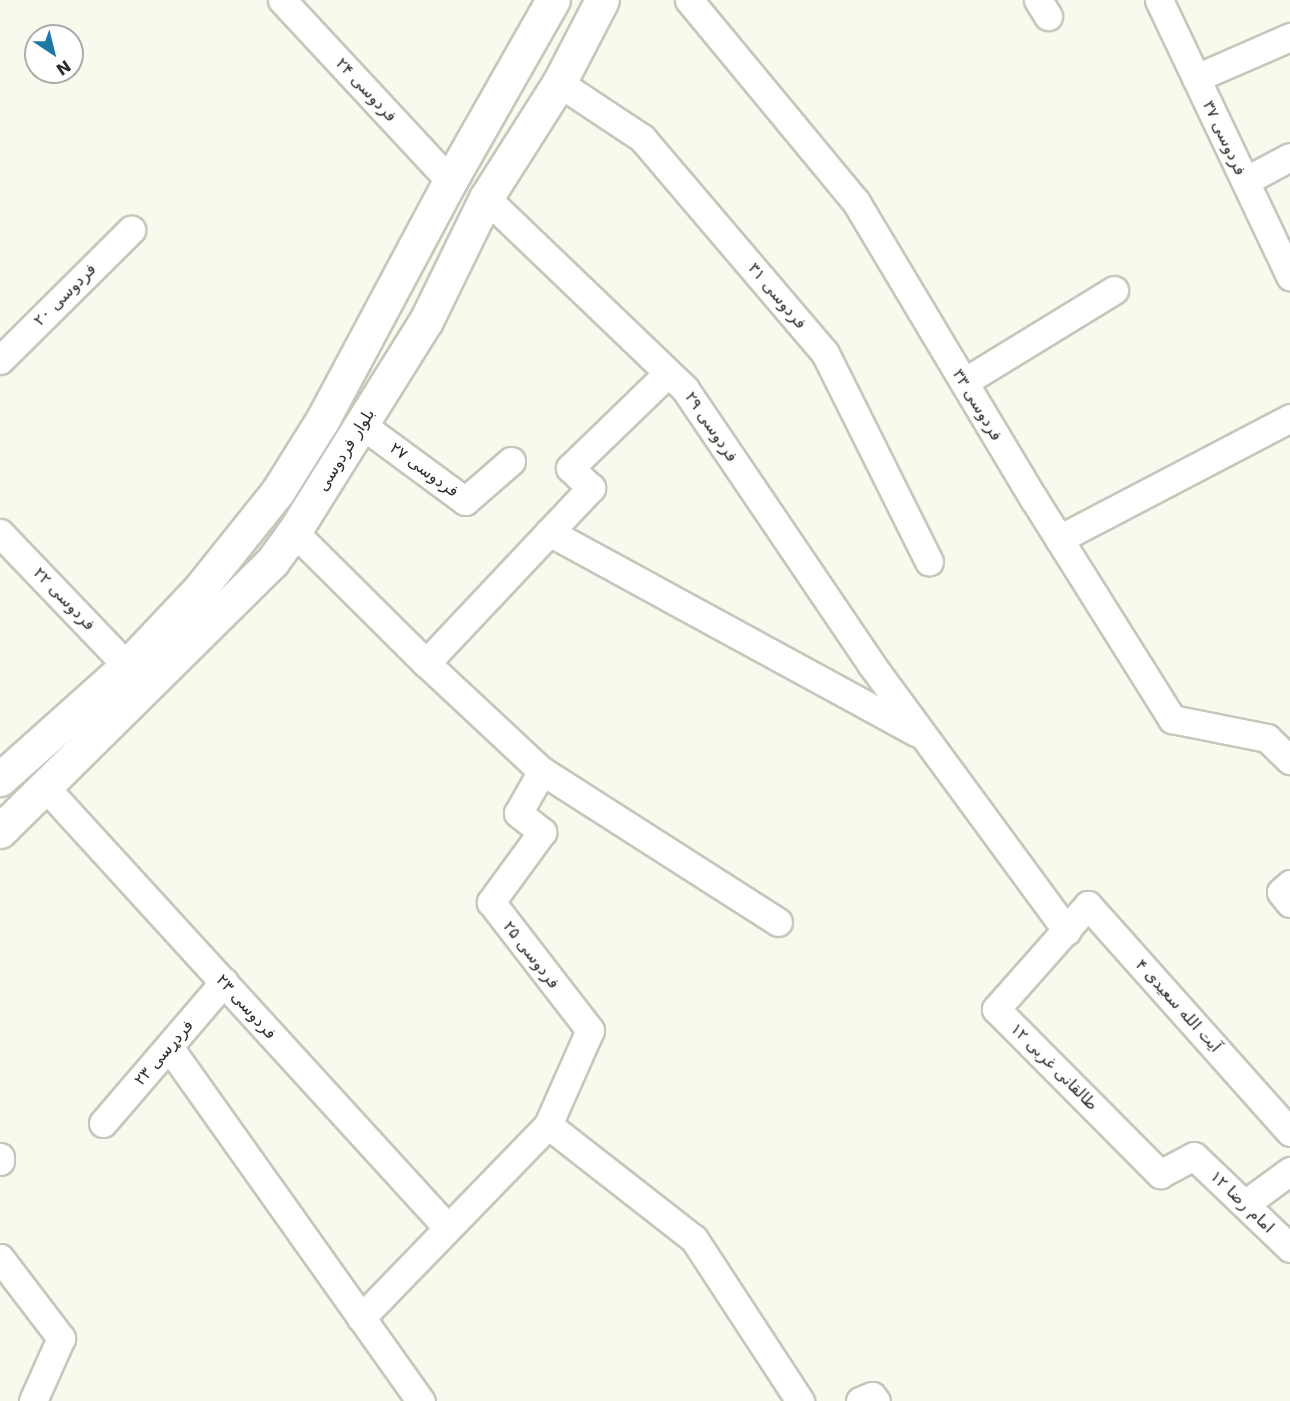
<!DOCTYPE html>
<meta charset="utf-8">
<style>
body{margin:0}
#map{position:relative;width:1290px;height:1401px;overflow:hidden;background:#f9f9ed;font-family:"DejaVu Sans",Vazirmatn,sans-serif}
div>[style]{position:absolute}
.roads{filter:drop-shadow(2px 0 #c6c7bc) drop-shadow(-2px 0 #c6c7bc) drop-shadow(0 2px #c6c7bc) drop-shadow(0 -2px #c6c7bc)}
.minor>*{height:27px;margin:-13.5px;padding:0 13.5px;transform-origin:13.5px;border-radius:13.5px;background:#fff}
.secondary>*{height:33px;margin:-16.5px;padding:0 16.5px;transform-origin:16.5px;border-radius:16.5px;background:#fff}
span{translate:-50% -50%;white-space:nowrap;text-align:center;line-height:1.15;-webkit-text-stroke:4.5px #fff;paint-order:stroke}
.street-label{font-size:16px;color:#2d2d29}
.north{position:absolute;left:24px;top:24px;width:60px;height:60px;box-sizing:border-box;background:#fff;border:2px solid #ababa9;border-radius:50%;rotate:145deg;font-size:16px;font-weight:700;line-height:24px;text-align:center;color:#2d2d29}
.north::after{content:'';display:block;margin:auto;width:21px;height:27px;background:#1d78a6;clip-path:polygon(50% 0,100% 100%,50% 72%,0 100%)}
</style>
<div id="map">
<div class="roads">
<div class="minor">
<div style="left:282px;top:0;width:247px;rotate:47.1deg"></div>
<div style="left:689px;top:0;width:262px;rotate:50.4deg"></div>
<div style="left:856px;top:202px;width:346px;rotate:59.1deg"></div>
<div style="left:1034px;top:499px;width:260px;rotate:57.9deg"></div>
<div style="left:1172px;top:719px;width:97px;rotate:11.3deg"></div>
<div style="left:1267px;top:738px;width:32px;rotate:44deg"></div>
<div style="left:1038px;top:0;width:19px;rotate:58deg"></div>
<div style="left:1159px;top:0;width:306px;rotate:64.6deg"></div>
<div style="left:1196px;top:78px;width:103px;rotate:-23.6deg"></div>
<div style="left:559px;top:83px;width:100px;rotate:33.5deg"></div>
<div style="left:642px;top:138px;width:282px;rotate:49.6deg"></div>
<div style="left:825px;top:353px;width:233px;rotate:63.5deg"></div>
<div style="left:1245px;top:181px;width:51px;rotate:-28.1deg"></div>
<div style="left:486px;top:198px;width:276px;rotate:43.8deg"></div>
<div style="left:685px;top:389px;width:332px;rotate:55.9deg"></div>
<div style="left:871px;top:664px;width:331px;rotate:53.7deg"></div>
<div style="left:0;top:360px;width:185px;rotate:-44.8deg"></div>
<div style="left:964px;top:382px;width:176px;rotate:-31.5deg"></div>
<div style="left:362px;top:425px;width:128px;rotate:36.4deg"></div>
<div style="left:465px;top:501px;width:61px;rotate:-41deg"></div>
<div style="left:294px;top:532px;width:186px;rotate:44.8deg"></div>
<div style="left:426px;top:663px;width:158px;rotate:43deg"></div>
<div style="left:542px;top:771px;width:48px;rotate:119.7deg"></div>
<div style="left:518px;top:813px;width:31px;rotate:38deg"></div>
<div style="left:542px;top:832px;width:87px;rotate:126.1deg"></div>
<div style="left:491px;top:902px;width:162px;rotate:52.3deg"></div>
<div style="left:590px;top:1030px;width:104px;rotate:113.9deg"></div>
<div style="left:548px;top:1125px;width:185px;rotate:38deg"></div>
<div style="left:694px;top:1239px;width:194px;rotate:56.8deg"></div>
<div style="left:549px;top:532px;width:419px;rotate:28.6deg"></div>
<div style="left:0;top:533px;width:184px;rotate:46.3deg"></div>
<div style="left:1059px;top:539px;width:261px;rotate:-27.6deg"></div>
<div style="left:426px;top:663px;width:241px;rotate:-46.7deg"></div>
<div style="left:591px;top:488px;width:29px;rotate:-136deg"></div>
<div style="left:570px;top:468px;width:136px;rotate:-44.1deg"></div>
<div style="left:542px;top:771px;width:280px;rotate:32.6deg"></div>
<div style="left:46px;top:788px;width:595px;rotate:47.59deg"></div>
<div style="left:1290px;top:884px;width:12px;rotate:138deg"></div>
<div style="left:1281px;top:892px;width:14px;rotate:51deg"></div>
<div style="left:169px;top:1047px;width:435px;rotate:54.6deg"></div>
<div style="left:103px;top:1123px;width:186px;rotate:-49.4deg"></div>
<div style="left:1290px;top:1132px;width:304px;rotate:-131.7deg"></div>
<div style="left:1088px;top:905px;width:139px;rotate:131.5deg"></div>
<div style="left:996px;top:1009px;width:233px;rotate:45.2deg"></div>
<div style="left:1160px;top:1174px;width:38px;rotate:-28deg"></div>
<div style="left:1194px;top:1156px;width:133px;rotate:43.8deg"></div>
<div style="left:0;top:1157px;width:4px;rotate:90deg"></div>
<div style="left:1245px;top:1204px;width:56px;rotate:-36.3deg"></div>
<div style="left:0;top:1258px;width:101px;rotate:52.7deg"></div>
<div style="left:61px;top:1338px;width:69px;rotate:114deg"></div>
<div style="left:361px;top:1318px;width:269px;rotate:-45.9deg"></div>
<div style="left:860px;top:1401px;width:13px;rotate:-23deg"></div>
<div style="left:872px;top:1396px;width:6px;rotate:51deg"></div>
</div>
<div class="secondary">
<div style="left:0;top:779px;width:170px;rotate:-41.7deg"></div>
<div style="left:127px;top:666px;width:103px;rotate:-46.6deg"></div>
<div style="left:198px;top:591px;width:128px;rotate:-51.3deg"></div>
<div style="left:278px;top:491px;width:85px;rotate:-58deg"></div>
<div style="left:323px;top:419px;width:270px;rotate:-61.9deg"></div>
<div style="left:450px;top:181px;width:208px;rotate:-60.4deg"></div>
<div style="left:0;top:831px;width:383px;rotate:-44.7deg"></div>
<div style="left:272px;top:562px;width:37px;rotate:-54deg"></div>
<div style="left:294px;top:532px;width:249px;rotate:-58deg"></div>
<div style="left:426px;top:321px;width:137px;rotate:-64deg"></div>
<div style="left:486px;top:198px;width:136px;rotate:-57.6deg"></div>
<div style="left:559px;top:83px;width:93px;rotate:-62.6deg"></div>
</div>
</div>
<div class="street-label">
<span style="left:366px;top:90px;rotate:47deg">فردوسی ۲۴</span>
<span style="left:1224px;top:138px;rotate:65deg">فردوسی ۳۷</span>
<span style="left:65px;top:295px;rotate:-45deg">فردوسی ۲۰</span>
<span style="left:777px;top:296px;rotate:50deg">فردوسی ۳۱</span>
<span style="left:977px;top:405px;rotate:59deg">فردوسی ۳۳</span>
<span style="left:711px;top:427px;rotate:56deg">فردوسی ۲۹</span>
<span style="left:346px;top:450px;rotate:-58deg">بلوار فردوسی</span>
<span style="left:424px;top:470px;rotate:36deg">فردوسی ۲۷</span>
<span style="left:64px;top:599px;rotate:46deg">فردوسی ۲۲</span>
<span style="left:531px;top:955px;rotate:52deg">فردوسی ۲۵</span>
<span style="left:1178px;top:1006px;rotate:48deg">آیت الله سعیدی ۴</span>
<span style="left:246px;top:1007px;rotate:48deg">فردوسی ۲۳</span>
<span style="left:164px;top:1053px;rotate:-49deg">فردړسی ۲۳</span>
<span style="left:1054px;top:1067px;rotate:45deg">طالقانی غربی ۱۲</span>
<span style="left:1242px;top:1202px;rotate:44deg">امام رضا ۱۲</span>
</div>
<div class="north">N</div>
</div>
